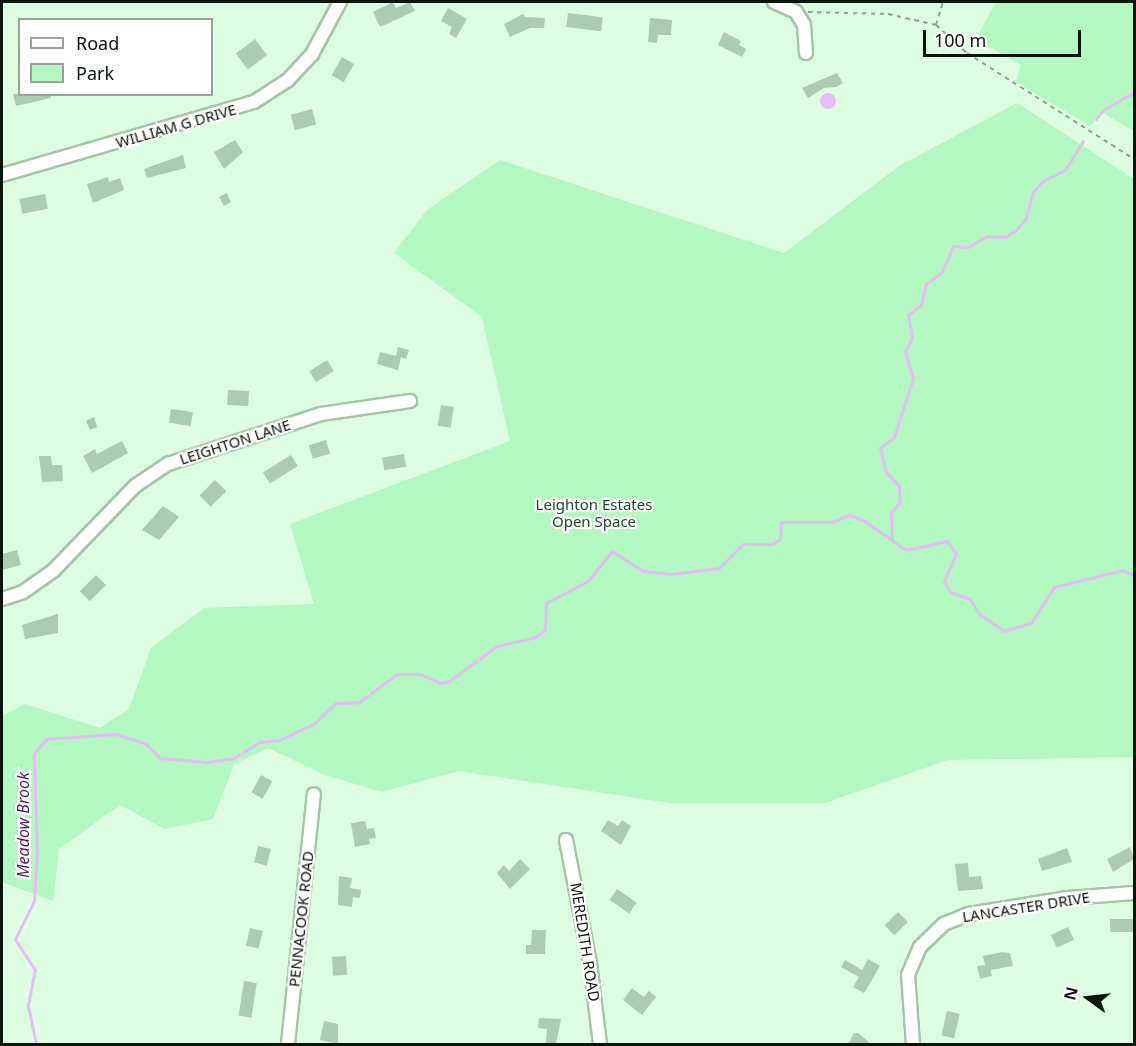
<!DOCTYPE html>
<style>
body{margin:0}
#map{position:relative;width:1136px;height:1046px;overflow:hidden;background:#ddfee3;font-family:"Noto Sans",sans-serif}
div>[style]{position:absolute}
.green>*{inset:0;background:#b2f8c0}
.water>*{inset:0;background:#e4bef7}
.round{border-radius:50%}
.stream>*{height:3px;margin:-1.5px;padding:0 1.5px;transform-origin:1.5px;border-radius:1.5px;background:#e4bef7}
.building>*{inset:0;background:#accbb1;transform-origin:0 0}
.path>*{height:2px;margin-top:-1px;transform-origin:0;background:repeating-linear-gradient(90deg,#8ba38f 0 4.5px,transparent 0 9px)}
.roads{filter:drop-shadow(2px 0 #a5c4aa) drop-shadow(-2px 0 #a5c4aa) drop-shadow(0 2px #a5c4aa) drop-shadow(0 -2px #a5c4aa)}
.street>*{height:12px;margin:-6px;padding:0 6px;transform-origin:6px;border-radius:6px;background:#fff}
span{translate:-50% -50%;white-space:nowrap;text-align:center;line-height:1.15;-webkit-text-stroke:4.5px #fff;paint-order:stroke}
.street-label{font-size:15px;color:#09140b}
.park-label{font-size:15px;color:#164b26}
.water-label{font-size:16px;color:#53186a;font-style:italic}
.frame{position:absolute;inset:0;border:3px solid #09140b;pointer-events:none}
.legend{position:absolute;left:18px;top:18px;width:195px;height:78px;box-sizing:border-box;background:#fff;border:2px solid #9da19d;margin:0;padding:8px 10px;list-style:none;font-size:18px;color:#09140b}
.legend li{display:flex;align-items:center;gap:12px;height:30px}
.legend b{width:30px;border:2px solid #9da19d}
.north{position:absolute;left:1058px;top:968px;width:60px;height:60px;-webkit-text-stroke:4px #fff;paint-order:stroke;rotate:285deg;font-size:16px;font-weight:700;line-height:24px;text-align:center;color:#09140b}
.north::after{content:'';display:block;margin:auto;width:21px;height:27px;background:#09140b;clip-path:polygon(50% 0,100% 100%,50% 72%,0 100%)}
.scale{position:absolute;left:923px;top:30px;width:158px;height:27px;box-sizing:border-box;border:3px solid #09140b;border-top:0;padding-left:8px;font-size:18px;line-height:21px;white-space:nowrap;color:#09140b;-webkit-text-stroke:4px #fff;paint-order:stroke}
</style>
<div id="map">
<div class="green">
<div style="clip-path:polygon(996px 2px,1134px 2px,1134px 131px,1103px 113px,1090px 126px,1016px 82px,1021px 65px,976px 39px)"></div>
<div style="clip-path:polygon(1017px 103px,1134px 179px,1134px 757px,948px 760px,825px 803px,670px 803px,459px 771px,382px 792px,325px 775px,268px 748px,234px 764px,213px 819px,165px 829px,120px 805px,59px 849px,53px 901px,2px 882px,2px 716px,25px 704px,100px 728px,129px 709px,151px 648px,204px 608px,314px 604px,290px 524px,510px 441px,482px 317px,394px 253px,427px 210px,500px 160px,784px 253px,899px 166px)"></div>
</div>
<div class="water">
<div class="round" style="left:820px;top:93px;width:16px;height:16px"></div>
</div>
<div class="stream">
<div style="left:1096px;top:119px;width:11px;rotate:-52deg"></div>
<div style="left:1103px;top:110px;width:36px;rotate:-30deg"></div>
<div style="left:892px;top:540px;width:27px;rotate:-92deg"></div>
<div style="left:891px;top:513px;width:14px;rotate:-51deg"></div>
<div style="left:900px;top:502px;width:16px;rotate:-94deg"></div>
<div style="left:899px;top:486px;width:19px;rotate:-133deg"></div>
<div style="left:886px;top:472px;width:25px;rotate:-104deg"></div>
<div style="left:880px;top:448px;width:18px;rotate:-38deg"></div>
<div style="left:894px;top:437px;width:62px;rotate:-72.1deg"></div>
<div style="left:913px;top:378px;width:28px;rotate:-107deg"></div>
<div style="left:905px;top:351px;width:15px;rotate:-62deg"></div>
<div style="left:912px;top:338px;width:23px;rotate:-100deg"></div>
<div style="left:908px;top:315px;width:16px;rotate:-38deg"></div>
<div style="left:921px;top:305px;width:22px;rotate:-77deg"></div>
<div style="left:926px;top:284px;width:20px;rotate:-37deg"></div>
<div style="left:942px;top:272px;width:28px;rotate:-67deg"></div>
<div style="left:953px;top:246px;width:15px;rotate:4deg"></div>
<div style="left:968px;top:247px;width:21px;rotate:-31deg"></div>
<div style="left:986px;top:236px;width:19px;rotate:3deg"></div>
<div style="left:1005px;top:237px;width:14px;rotate:-34deg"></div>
<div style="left:1017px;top:229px;width:14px;rotate:-51deg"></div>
<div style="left:1026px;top:218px;width:27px;rotate:-75deg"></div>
<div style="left:1033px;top:192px;width:15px;rotate:-48deg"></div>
<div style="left:1043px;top:181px;width:25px;rotate:-27deg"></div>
<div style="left:1065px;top:170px;width:34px;rotate:-58deg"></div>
<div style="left:36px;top:1044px;width:40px;rotate:-102deg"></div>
<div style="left:28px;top:1005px;width:36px;rotate:-79deg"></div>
<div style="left:35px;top:970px;width:37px;rotate:-123deg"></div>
<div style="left:15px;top:939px;width:42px;rotate:-63.4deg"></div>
<div style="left:34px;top:901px;width:49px;rotate:-86.5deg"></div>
<div style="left:37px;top:852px;width:98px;rotate:-91.8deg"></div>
<div style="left:34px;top:754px;width:19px;rotate:-51deg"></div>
<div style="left:46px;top:739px;width:70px;rotate:-4.1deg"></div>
<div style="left:116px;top:734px;width:32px;rotate:18deg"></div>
<div style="left:146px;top:744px;width:20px;rotate:45deg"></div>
<div style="left:160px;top:758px;width:47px;rotate:4.9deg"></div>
<div style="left:207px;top:762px;width:27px;rotate:-8deg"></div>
<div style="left:234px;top:758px;width:31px;rotate:-32deg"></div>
<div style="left:260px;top:742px;width:19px;rotate:-6deg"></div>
<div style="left:279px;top:740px;width:38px;rotate:-25deg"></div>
<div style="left:314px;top:724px;width:30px;rotate:-44deg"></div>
<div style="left:336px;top:703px;width:23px;rotate:-2deg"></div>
<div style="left:359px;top:702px;width:47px;rotate:-36.4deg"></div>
<div style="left:397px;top:674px;width:23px"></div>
<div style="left:420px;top:674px;width:22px;rotate:24deg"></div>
<div style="left:440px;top:683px;width:9px;rotate:-13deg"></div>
<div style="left:449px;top:681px;width:59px;rotate:-36.1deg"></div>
<div style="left:497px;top:646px;width:39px;rotate:-13deg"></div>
<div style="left:535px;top:637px;width:12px;rotate:-35deg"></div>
<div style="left:545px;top:630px;width:27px;rotate:-88deg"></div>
<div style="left:546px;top:603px;width:47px;rotate:-27.6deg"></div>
<div style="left:588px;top:581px;width:38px;rotate:-51deg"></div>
<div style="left:612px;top:551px;width:37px;rotate:33deg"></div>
<div style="left:643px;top:571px;width:27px;rotate:6deg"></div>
<div style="left:670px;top:574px;width:49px;rotate:-7deg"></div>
<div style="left:719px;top:568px;width:34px;rotate:-45deg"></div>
<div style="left:743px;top:544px;width:29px"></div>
<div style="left:772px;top:544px;width:9px;rotate:-32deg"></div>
<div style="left:780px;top:539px;width:17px;rotate:-87deg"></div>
<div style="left:781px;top:522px;width:51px"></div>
<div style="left:832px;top:522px;width:18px;rotate:-22deg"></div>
<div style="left:849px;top:515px;width:15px;rotate:20deg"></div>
<div style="left:863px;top:520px;width:52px;rotate:34.9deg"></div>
<div style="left:906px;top:550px;width:42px;rotate:-12.4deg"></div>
<div style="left:947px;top:541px;width:16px;rotate:55deg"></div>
<div style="left:956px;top:554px;width:30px;rotate:114deg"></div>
<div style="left:944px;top:581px;width:13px;rotate:61deg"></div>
<div style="left:950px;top:592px;width:21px;rotate:19deg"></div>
<div style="left:970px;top:599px;width:17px;rotate:59deg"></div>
<div style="left:979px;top:614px;width:30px;rotate:34deg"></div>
<div style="left:1004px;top:631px;width:28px;rotate:-17deg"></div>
<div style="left:1031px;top:623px;width:43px;rotate:-57.4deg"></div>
<div style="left:1054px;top:587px;width:71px;rotate:-13.8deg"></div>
<div style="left:1123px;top:570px;width:13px;rotate:29deg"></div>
</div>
<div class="building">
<div style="clip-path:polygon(393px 2px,396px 8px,410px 2px,415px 11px,380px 27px,373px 12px)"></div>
<div style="clip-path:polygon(448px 8px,467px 19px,456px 38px,449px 34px,452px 27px,441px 21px)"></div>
<div style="left:568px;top:13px;width:35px;height:14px;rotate:7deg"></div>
<div style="clip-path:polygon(523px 14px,525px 17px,545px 18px,544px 28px,530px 28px,510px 37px,504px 24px)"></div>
<div style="clip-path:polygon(650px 18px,672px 20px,671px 35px,658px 35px,657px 43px,648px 42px)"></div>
<div style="clip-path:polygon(724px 32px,741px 41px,739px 45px,746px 49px,742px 57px,718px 45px)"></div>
<div style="left:255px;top:39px;width:20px;height:24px;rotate:53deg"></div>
<div style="left:342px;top:57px;width:14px;height:21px;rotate:30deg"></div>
<div style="clip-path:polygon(837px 73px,843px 83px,836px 87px,824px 88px,808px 98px,802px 88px)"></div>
<div style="clip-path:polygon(13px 94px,51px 94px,51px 98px,16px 106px)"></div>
<div style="left:312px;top:109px;width:16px;height:22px;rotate:75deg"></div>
<div style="clip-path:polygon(235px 140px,243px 152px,224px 169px,214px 152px)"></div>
<div style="clip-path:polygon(183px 155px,186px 168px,147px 178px,144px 169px)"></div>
<div style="clip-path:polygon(108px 177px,109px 182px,120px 178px,124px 190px,93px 203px,87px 184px)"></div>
<div style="clip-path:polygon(227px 193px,231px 202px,224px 206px,219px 197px)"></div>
<div style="left:45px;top:194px;width:15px;height:26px;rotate:79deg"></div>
<div style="clip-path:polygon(398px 347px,409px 350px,406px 359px,401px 357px,398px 370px,377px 364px,380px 352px,396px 356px)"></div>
<div style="left:327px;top:360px;width:13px;height:21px;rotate:58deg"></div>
<div style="left:228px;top:390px;width:21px;height:15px;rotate:3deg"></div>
<div style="left:441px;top:405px;width:13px;height:21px;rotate:9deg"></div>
<div style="left:171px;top:409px;width:22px;height:14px;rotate:8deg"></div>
<div style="clip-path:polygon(94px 417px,97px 427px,90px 430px,86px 421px)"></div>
<div style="left:326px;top:440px;width:14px;height:18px;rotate:73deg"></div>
<div style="clip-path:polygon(122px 441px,128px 453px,92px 473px,83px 456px,95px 449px,97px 454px)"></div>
<div style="left:404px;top:454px;width:13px;height:22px;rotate:81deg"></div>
<div style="left:291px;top:455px;width:13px;height:33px;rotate:58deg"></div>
<div style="clip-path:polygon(39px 456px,51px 456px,52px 465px,62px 465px,63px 481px,42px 482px)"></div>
<div style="left:215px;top:480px;width:16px;height:22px;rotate:45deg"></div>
<div style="clip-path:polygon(163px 506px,179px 517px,159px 540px,142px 530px)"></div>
<div style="clip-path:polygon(17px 550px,21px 565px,2px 570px,2px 554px)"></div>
<div style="left:96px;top:575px;width:14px;height:23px;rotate:45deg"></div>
<div style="clip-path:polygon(58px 614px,58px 633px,25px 639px,22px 625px)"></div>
<div style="left:261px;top:775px;width:13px;height:20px;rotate:29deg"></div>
<div style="clip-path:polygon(608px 820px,618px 826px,622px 820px,631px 826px,621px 845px,601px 831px)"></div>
<div style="clip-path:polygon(365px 821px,367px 829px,374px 828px,376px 838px,369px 839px,370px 844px,355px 847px,351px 823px)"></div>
<div style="left:258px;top:846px;width:13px;height:17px;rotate:13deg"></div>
<div style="clip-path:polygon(1130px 847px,1134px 859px,1113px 872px,1107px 859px)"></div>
<div style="clip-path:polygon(1067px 848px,1072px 862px,1042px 871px,1038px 859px)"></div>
<div style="clip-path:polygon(520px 859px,530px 869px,510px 889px,497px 873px,504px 865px,509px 871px)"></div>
<div style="clip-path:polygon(968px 863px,969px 877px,981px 876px,983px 889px,958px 891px,955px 864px)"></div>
<div style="clip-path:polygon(339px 876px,352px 878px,350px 888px,361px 890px,360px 898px,353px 897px,352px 907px,338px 905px)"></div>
<div style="left:617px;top:889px;width:24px;height:13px;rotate:35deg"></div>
<div style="left:898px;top:912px;width:14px;height:19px;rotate:45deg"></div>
<div style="left:1134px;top:919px;width:13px;height:24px;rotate:90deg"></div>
<div style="left:1068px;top:927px;width:14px;height:19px;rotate:65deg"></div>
<div style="left:250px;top:928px;width:13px;height:18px;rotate:13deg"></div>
<div style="clip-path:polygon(532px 930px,546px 930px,545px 954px,526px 954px,526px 945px,531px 945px)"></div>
<div style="clip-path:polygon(1002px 952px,1010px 953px,1013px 966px,991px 970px,992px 976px,980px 979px,977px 966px,985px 965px,983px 956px)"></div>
<div style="left:346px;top:956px;width:19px;height:14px;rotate:87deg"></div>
<div style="clip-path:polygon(868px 959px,880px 966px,864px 993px,853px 987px,859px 977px,841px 967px,845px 960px,862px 970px)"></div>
<div style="left:244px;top:981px;width:13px;height:35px;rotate:9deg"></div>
<div style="clip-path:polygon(632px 988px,644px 997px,649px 991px,656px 997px,642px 1015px,623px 1000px)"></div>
<div style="left:947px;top:1011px;width:13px;height:25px;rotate:13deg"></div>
<div style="clip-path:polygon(539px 1018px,561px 1019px,556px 1044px,546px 1044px,547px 1029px,538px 1028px)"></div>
<div style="clip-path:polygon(324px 1021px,338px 1024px,338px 1044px,320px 1040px)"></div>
<div style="clip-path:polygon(854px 1033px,858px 1033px,871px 1044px,848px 1044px)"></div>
</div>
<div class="path">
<div style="left:808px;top:12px;width:80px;rotate:1.4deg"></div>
<div style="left:888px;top:14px;width:49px;rotate:12.9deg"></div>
<div style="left:936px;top:25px;width:42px;rotate:42.1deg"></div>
<div style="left:967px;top:53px;width:198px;rotate:32.4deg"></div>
<div style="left:936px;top:25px;width:24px;rotate:-73deg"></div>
</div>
<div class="roads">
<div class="street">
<div style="left:774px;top:2px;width:24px;rotate:24deg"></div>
<div style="left:796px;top:12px;width:15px;rotate:58deg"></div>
<div style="left:804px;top:25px;width:28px;rotate:86deg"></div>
<div style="left:2px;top:175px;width:262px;rotate:-16.2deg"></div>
<div style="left:254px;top:102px;width:40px;rotate:-32.9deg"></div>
<div style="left:288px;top:80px;width:35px;rotate:-47deg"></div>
<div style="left:312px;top:54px;width:59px;rotate:-61.7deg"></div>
<div style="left:2px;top:599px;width:22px;rotate:-18deg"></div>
<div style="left:23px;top:592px;width:37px;rotate:-35deg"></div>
<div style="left:53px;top:571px;width:118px;rotate:-46deg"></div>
<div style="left:135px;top:486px;width:40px;rotate:-34deg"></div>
<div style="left:168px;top:464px;width:161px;rotate:-18.1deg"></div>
<div style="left:321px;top:414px;width:90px;rotate:-8.3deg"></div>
<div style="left:566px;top:840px;width:125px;rotate:79deg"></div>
<div style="left:590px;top:963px;width:82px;rotate:83deg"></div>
<div style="left:288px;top:1044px;width:251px;rotate:-84.1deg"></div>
<div style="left:913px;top:1044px;width:69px;rotate:-94.1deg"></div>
<div style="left:908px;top:975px;width:30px;rotate:-67deg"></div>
<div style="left:920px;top:947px;width:33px;rotate:-44deg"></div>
<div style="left:944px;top:924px;width:27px;rotate:-22deg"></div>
<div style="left:969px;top:914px;width:100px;rotate:-9.2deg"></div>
<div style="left:1068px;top:898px;width:66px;rotate:-4.3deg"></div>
</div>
</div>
<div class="street-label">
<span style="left:176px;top:126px;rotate:-16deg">WILLIAM G DRIVE</span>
<span style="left:235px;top:442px;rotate:-18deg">LEIGHTON LANE</span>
<span style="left:1026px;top:907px;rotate:-9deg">LANCASTER DRIVE</span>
<span style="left:301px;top:919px;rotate:-84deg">PENNACOOK ROAD</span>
<span style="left:585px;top:942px;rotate:81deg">MEREDITH ROAD</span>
</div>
<div class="park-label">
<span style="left:594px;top:513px">Leighton Estates<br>Open Space</span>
</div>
<div class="water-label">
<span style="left:23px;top:825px;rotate:-90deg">Meadow Brook</span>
</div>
<div class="frame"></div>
<ul class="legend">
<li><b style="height:8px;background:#fff"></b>Road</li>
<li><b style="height:16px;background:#b2f8c0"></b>Park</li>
</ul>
<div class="north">N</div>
<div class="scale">100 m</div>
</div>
